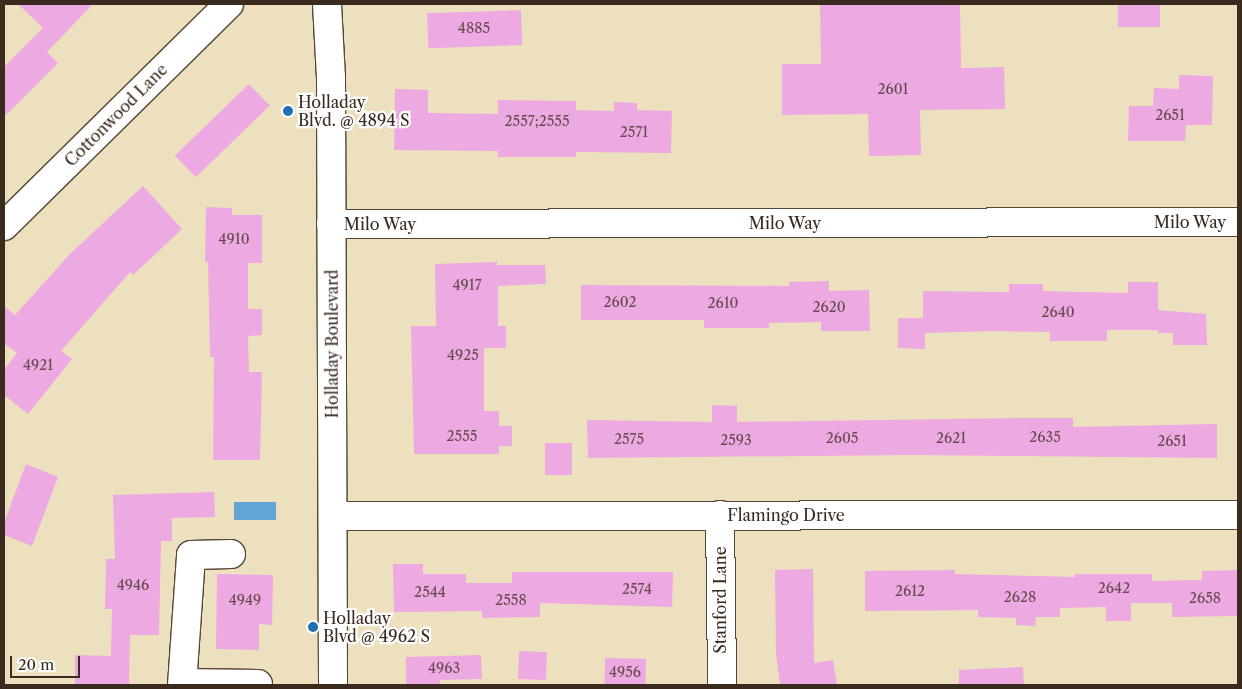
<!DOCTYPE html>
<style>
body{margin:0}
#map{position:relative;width:1242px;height:689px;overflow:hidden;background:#ede0be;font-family:"Libre Caslon Text",serif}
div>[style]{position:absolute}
.water>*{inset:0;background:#62a4d5;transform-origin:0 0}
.building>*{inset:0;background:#eda9e1;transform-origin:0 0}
.roads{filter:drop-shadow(1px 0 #564536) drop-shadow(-1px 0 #564536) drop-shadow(0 1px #564536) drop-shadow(0 -1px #564536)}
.minor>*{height:28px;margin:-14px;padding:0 14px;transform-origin:14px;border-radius:14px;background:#fff}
.major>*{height:28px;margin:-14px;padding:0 14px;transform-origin:14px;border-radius:14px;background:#fff}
.dots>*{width:14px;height:14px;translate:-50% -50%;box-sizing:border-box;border:2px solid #fff;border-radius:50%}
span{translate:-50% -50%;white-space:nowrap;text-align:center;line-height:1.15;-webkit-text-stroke:4.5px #fff;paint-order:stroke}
.number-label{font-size:14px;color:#684a4f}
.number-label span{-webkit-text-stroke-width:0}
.poi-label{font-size:16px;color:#3b2a1e}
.left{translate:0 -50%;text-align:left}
.street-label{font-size:16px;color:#3b2a1e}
.frame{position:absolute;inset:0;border:5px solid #3b2a1e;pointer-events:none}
.scale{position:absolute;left:10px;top:656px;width:70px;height:22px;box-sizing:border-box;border:2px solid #3b2a1e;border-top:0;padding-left:6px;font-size:15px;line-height:18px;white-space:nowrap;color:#3b2a1e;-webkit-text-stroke:4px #fff;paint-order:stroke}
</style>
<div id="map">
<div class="water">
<div style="left:234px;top:502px;width:42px;height:18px"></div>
</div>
<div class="building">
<div style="clip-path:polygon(18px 4px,93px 4px,47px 52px,58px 63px,4px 117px,4px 67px,43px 28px)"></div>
<div style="clip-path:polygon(820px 4px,960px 4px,961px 68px,1004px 67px,1005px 109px,920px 110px,921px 155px,869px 156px,868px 114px,782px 115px,782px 64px,821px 64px)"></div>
<div style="left:1118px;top:4px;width:42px;height:23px"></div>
<div style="left:521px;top:10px;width:35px;height:94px;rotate:88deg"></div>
<div style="clip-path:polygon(1179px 75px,1213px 76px,1212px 125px,1186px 125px,1185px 141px,1128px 141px,1129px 106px,1153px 106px,1154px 88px,1179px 89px)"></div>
<div style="left:249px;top:84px;width:30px;height:103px;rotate:46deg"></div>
<div style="clip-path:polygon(395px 89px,428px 90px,428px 113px,498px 114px,498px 100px,576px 101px,576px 110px,614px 111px,614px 102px,637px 103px,637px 110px,672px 111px,671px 153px,576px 152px,576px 157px,498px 157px,498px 151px,394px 150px)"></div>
<div style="clip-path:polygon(143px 186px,182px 229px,133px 275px,130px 272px,61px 351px,72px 359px,28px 414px,4px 395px,4px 370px,17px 353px,4px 343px,4px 306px,15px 315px,70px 254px)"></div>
<div style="clip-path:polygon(206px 207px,232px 208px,232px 215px,262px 215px,262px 263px,248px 263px,248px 309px,262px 309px,262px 335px,248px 336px,249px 372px,262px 372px,260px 460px,213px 460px,214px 357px,210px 357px,208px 262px,205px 262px)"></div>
<div style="clip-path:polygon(497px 262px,497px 265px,545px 265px,546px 284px,498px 286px,498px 326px,506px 326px,506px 348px,484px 348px,484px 411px,499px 411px,499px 426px,512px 426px,512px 446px,499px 446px,499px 454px,414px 454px,411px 326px,436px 326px,435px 264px)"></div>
<div style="clip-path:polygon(829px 281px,829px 291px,869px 290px,870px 331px,821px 331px,821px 322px,769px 323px,769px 328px,704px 328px,704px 320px,581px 320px,581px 285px,789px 286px,789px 282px)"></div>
<div style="clip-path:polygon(1128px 282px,1158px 282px,1158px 310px,1206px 314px,1207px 345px,1173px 345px,1173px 333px,1158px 333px,1158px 330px,1107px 330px,1107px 341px,1050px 341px,1050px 332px,995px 331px,925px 333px,925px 349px,898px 348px,898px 318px,923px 318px,923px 291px,1009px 292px,1009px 284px,1043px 284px,1043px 291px,1128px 293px)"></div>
<div style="clip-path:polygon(712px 405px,737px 406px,737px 422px,1016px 418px,1073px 418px,1073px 427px,1217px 424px,1217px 458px,910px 455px,588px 458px,587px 420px,712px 422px)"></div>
<div style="left:545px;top:443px;width:27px;height:32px"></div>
<div style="clip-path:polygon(26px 464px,58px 477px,32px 546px,4px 535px,4px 523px)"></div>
<div style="clip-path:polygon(214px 492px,215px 517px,172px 518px,172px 541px,161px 541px,159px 635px,130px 635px,129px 685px,75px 685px,75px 655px,111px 656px,112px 609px,105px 609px,106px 559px,115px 559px,113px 495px)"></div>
<div style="clip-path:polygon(393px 564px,423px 564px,423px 574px,466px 574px,466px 583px,512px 583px,512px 572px,673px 572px,672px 607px,540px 603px,540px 617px,482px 618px,482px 611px,394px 612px)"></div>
<div style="clip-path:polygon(813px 569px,814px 663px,833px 660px,837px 685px,780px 685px,776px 653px,775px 570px)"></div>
<div style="clip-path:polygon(955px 570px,955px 574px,1075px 577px,1075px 574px,1152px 574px,1152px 581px,1202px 580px,1202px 571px,1238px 570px,1238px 616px,1172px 617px,1172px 603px,1131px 603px,1131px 621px,1106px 621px,1106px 607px,1060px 608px,1060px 617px,1036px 617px,1035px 626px,1016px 625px,1016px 618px,978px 617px,978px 610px,865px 611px,865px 571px)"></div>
<div style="clip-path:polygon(217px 574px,273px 575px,272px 625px,259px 624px,259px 650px,216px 649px)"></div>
<div style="left:519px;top:651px;width:28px;height:28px;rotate:2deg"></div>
<div style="clip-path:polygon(481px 655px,482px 679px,440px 680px,440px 685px,406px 685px,406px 657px)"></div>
<div style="left:605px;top:658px;width:41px;height:27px;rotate:1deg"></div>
<div style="clip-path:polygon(1023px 667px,1024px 685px,959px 685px,959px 670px)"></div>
</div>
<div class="roads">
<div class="minor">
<div style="left:331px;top:224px;width:907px;rotate:-0.13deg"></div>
<div style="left:4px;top:226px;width:316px;rotate:-44.6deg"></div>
<div style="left:720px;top:515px;width:170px;rotate:89.3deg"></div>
<div style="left:333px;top:516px;width:905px;rotate:-0.06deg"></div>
<div style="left:183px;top:683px;width:75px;rotate:0.8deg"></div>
<div style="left:182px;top:685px;width:130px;rotate:-86deg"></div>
<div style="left:191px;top:555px;width:40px;rotate:-1.4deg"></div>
</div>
<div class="major">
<div style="left:327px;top:4px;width:73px;rotate:86.9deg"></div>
<div style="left:331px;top:77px;width:608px;rotate:89.81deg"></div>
</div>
</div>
<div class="dots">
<div style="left:288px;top:111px;background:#1f6fb2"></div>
<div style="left:313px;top:627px;background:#1f6fb2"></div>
</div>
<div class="number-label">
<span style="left:474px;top:28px">4885</span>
<span style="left:893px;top:89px">2601</span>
<span style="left:1170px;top:115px">2651</span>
<span style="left:537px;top:121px">2557;2555</span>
<span style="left:634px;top:132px">2571</span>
<span style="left:234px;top:239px">4910</span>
<span style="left:467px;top:285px">4917</span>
<span style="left:620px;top:302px">2602</span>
<span style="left:723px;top:303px">2610</span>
<span style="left:829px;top:307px">2620</span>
<span style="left:1058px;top:312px">2640</span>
<span style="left:463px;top:355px">4925</span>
<span style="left:38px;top:365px">4921</span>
<span style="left:462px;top:436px">2555</span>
<span style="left:1045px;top:437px">2635</span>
<span style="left:842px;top:438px">2605</span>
<span style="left:951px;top:438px">2621</span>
<span style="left:629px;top:439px">2575</span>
<span style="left:736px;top:440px">2593</span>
<span style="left:1172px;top:441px">2651</span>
<span style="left:133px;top:585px">4946</span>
<span style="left:1114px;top:588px">2642</span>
<span style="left:637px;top:589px">2574</span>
<span style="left:910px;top:591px">2612</span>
<span style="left:430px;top:592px">2544</span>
<span style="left:1020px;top:597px">2628</span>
<span style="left:1205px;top:598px">2658</span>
<span style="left:245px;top:600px">4949</span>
<span style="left:511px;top:600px">2558</span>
<span style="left:444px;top:668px">4963</span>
<span style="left:625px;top:672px">4956</span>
</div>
<div class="poi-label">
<span class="left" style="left:298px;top:111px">Holladay<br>Blvd. @ 4894 S</span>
<span class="left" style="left:323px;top:627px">Holladay<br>Blvd @ 4962 S</span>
</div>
<div class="street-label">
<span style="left:116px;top:115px;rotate:-45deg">Cottonwood Lane</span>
<span style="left:1190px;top:222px">Milo Way</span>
<span style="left:785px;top:223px">Milo Way</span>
<span style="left:380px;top:224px">Milo Way</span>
<span style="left:332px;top:344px;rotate:-90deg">Holladay Boulevard</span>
<span style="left:786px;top:515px">Flamingo Drive</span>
<span style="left:720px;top:600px;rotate:-90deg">Stanford Lane</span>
</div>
<div class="frame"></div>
<div class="scale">20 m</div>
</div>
